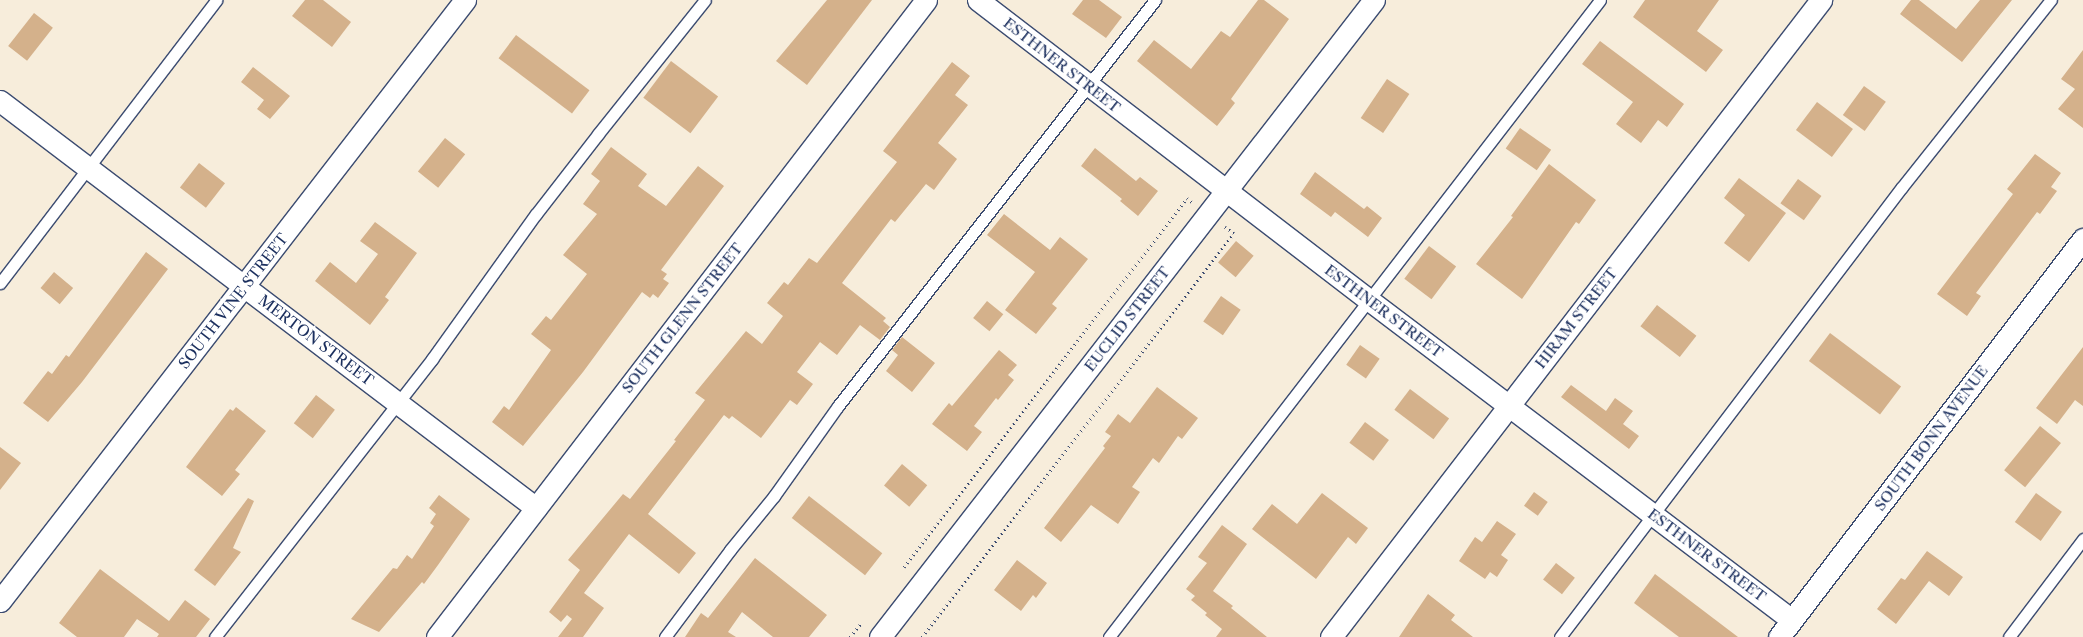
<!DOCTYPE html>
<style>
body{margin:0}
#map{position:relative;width:2083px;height:637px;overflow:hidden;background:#f7eddb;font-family:"Libre Caslon Text",serif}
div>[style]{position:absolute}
.building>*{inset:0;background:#d4b18b;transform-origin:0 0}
.path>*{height:3px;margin-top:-1.5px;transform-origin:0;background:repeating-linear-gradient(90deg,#3c4c71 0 1px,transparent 0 5px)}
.roads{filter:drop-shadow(1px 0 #3c4c71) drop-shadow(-1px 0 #3c4c71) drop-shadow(0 1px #3c4c71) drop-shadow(0 -1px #3c4c71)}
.lane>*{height:11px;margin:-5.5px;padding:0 5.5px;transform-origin:5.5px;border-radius:5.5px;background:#fff}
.street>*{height:21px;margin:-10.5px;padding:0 10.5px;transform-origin:10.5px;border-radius:10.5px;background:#fff}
span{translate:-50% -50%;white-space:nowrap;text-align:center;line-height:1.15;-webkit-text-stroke:5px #fff;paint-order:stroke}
.street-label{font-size:15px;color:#1b2f5e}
</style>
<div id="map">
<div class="building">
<div style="clip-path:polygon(305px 0,323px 0,351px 22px,332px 47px,292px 16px)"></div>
<div style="clip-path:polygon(827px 0,872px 0,807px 85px,776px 61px)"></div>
<div style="clip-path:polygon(1083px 0,1099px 0,1122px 17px,1106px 38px,1072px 14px)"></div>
<div style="clip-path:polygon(1258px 0,1264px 0,1289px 19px,1231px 99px,1235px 103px,1217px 126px,1137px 61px,1154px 40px,1191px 69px,1221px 31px,1230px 37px)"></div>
<div style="clip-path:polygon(1645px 0,1719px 0,1697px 31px,1723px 50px,1706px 72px,1633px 17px)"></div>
<div style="clip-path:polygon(1911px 0,1919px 0,1956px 29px,1980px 0,2012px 0,1962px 62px,1900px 14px)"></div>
<div style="left:34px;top:13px;width:24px;height:42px;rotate:38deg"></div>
<div style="left:516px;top:35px;width:92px;height:29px;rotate:37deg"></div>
<div style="clip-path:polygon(1600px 41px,1684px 104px,1667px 127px,1658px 120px,1641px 143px,1616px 124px,1633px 102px,1582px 64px)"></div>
<div style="clip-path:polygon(2083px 50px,2083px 128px,2058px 109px,2075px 89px,2061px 79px)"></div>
<div style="left:671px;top:61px;width:59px;height:46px;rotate:37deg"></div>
<div style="clip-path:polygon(952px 62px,970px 76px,955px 95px,968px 105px,938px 143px,957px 159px,934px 190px,926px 184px,895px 222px,891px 219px,842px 283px,886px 318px,883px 321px,890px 327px,880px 340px,860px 325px,837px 355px,820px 342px,797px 372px,813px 384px,797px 405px,790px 400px,761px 438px,732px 416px,729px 419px,724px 415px,648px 514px,696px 553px,679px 574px,629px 534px,584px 593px,604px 608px,583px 637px,558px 637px,572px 619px,567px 615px,561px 622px,549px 612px,580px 570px,568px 560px,623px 494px,630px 499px,676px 441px,674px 440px,705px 400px,695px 393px,746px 331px,762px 344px,783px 316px,767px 303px,784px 282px,788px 285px,809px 258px,817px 263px,897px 162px,883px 151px)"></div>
<div style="clip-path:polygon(253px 67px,290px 96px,270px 119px,257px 109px,264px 100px,241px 82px)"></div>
<div style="left:1387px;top:79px;width:27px;height:47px;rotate:34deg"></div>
<div style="left:1864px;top:86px;width:27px;height:36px;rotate:36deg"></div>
<div style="left:1817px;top:102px;width:45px;height:35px;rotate:37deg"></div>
<div style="left:1520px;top:128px;width:38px;height:25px;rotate:35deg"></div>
<div style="left:445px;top:138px;width:26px;height:43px;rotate:39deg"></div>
<div style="clip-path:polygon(611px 147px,647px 174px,638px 186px,666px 206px,698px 166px,724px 186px,661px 270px,667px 274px,663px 279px,669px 283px,658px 298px,653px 294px,650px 298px,642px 292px,583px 372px,523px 446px,492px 422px,504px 406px,509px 410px,551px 350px,531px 334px,546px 316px,551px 320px,587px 274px,563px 255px,597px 214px,583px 204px,600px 181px,591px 174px)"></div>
<div style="clip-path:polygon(1095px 148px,1136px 181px,1140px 177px,1158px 191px,1138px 216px,1120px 201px,1122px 199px,1081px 166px)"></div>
<div style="clip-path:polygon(2035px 154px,2061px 173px,2051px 187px,2057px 191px,2040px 214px,2037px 212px,1976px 293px,1981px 296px,1967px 316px,1937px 294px,2013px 194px,2007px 189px)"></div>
<div style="left:199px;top:163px;width:33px;height:31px;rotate:38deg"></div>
<div style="clip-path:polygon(1549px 164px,1596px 200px,1579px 224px,1576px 222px,1522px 299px,1476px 264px,1513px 217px,1511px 216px)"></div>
<div style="clip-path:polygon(1315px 172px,1364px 209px,1367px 206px,1382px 218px,1368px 237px,1335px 212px,1331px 217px,1300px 194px)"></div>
<div style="clip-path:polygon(1739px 178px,1786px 213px,1749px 262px,1724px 243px,1745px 215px,1724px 198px)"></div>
<div style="left:1798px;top:179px;width:29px;height:30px;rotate:36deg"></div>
<div style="clip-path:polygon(1004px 214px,1050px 250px,1060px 237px,1088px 259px,1052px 304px,1057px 308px,1036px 334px,1005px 310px,1035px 272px,987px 235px)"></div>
<div style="clip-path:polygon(375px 222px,417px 253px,385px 297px,389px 300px,370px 325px,315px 281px,330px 262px,356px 283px,378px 254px,360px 241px)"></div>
<div style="left:1236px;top:241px;width:23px;height:28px;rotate:40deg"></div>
<div style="left:1429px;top:246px;width:34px;height:41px;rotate:37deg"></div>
<div style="clip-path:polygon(146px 252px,168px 269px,82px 382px,48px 422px,23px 403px,48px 371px,52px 374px,66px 355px,69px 357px)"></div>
<div style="left:54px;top:272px;width:25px;height:21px;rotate:40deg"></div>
<div style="left:1221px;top:296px;width:24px;height:31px;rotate:35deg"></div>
<div style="left:987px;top:301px;width:21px;height:22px;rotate:39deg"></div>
<div style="left:1657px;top:305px;width:50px;height:27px;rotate:38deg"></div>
<div style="left:1830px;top:333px;width:89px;height:35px;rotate:37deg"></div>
<div style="clip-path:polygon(902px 337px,935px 363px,912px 392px,886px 371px,898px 355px,892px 350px)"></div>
<div style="left:1360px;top:345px;width:24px;height:24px;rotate:35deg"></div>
<div style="clip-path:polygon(2083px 347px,2083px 406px,2075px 400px,2057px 424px,2036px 408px)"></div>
<div style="clip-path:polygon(999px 350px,1017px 365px,1008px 375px,1014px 380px,998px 400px,996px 398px,974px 426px,982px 432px,967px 451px,932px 424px,949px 403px,952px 406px)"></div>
<div style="clip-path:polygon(1571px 385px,1606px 411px,1615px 398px,1633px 411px,1623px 424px,1639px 436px,1629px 449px,1561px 397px)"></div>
<div style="clip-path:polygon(1157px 387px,1198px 418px,1182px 439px,1178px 436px,1159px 463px,1153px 458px,1132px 487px,1140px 492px,1118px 524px,1091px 505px,1061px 542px,1044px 528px,1105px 448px,1103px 446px,1111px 436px,1105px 432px,1118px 414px,1130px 423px)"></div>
<div style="left:1410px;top:389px;width:49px;height:26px;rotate:37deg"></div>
<div style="left:316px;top:395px;width:24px;height:36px;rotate:38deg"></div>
<div style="clip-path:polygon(236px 407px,266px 431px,235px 470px,240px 474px,222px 496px,186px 467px,230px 409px,233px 411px)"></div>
<div style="left:1365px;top:422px;width:30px;height:26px;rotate:37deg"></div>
<div style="left:2040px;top:426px;width:27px;height:57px;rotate:39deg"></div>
<div style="clip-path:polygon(0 447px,21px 463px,0 490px)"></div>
<div style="left:902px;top:464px;width:33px;height:28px;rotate:40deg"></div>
<div style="left:1534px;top:492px;width:17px;height:17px;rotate:36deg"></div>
<div style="clip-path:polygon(1322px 493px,1368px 528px,1356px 544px,1348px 537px,1316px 579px,1252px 529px,1272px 504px,1297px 524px)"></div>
<div style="left:2036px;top:493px;width:32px;height:36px;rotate:36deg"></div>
<div style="clip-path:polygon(439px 495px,470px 519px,438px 565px,424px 584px,422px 582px,379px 632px,351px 619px,393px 568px,397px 569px,407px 555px,412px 559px,434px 526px,430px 523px,436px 514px,429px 508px)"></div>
<div style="left:809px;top:496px;width:93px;height:28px;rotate:38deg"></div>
<div style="clip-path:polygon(248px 498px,254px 501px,233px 548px,241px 552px,215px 586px,194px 570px)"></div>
<div style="clip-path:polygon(1497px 521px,1516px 534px,1501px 555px,1508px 560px,1497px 577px,1490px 572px,1485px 579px,1459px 561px,1475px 537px,1482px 542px)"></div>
<div style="clip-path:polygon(1222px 525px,1247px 544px,1213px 591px,1233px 606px,1231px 608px,1267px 637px,1216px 637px,1222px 629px,1205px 615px,1207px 613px,1191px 600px,1195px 596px,1186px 589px,1207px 563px,1198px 557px)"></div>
<div style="clip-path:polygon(1927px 551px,1963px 577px,1949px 596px,1929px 581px,1896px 624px,1877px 609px,1901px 578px,1905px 580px)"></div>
<div style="clip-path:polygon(755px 558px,827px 615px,809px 637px,773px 637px,742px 612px,728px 632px,736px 637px,685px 637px,701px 613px,708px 618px)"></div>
<div style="clip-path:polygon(1017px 560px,1047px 583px,1036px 598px,1033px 595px,1021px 611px,994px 590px)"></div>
<div style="left:1556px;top:563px;width:24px;height:21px;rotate:38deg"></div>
<div style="clip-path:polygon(100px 569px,169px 621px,185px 600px,210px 619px,196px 637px,157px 637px,159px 634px,137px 619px,124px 637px,77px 637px,59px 623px)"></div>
<div style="clip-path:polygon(1655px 574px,1738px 637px,1679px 637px,1634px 603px)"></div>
<div style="clip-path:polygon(1428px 594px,1455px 615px,1451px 620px,1473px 637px,1399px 637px)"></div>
</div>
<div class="path">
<div style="left:904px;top:567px;width:465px;rotate:-52.5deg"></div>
<div style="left:1187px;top:198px;width:6px;rotate:39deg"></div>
<div style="left:850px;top:637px;width:19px;rotate:-51deg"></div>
<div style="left:922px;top:637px;width:510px;rotate:-52.32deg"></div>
<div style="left:1234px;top:233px;width:11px;rotate:-146deg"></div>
</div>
<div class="roads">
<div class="lane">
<div style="left:0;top:283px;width:356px;rotate:-52.6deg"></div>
<div style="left:215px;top:637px;width:353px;rotate:-52deg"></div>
<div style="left:432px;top:359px;width:178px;rotate:-54.4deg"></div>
<div style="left:536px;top:214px;width:101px;rotate:-52.2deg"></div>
<div style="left:598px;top:134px;width:171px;rotate:-51.4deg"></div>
<div style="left:665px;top:637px;width:109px;rotate:-53.2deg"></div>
<div style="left:730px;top:550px;width:70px;rotate:-50.8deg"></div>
<div style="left:774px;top:496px;width:110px;rotate:-54.6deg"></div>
<div style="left:838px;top:406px;width:515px;rotate:-52.02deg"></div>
<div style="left:1109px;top:637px;width:804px;rotate:-52.37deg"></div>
<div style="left:1560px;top:637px;width:565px;rotate:-52.77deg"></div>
<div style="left:1902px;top:187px;width:239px;rotate:-51.5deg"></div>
<div style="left:2009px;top:637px;width:123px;rotate:-52.9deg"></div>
</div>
<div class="street">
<div style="left:978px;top:0;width:493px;rotate:37.5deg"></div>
<div style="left:1369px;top:300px;width:530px;rotate:37.11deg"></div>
<div style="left:0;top:101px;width:673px;rotate:37.21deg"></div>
<div style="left:0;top:601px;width:760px;rotate:-52.27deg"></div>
<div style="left:437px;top:637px;width:803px;rotate:-52.49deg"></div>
<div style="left:880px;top:637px;width:806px;rotate:-52.21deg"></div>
<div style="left:1331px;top:637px;width:804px;rotate:-52.43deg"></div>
<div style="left:1779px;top:637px;width:501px;rotate:-52.63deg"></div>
</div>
</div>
<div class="street-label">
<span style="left:1062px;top:65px;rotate:38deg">ESTHNER STREET</span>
<span style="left:233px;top:301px;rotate:-52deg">SOUTH VINE STREET</span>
<span style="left:1384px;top:311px;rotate:37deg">ESTHNER STREET</span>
<span style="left:682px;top:318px;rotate:-52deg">SOUTH GLENN STREET</span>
<span style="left:1576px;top:318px;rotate:-52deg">HIRAM STREET</span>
<span style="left:1127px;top:319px;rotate:-52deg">EUCLID STREET</span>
<span style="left:316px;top:340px;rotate:37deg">MERTON STREET</span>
<span style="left:1931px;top:438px;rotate:-53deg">SOUTH BONN AVENUE</span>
<span style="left:1707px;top:555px;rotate:37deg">ESTHNER STREET</span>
</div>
</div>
